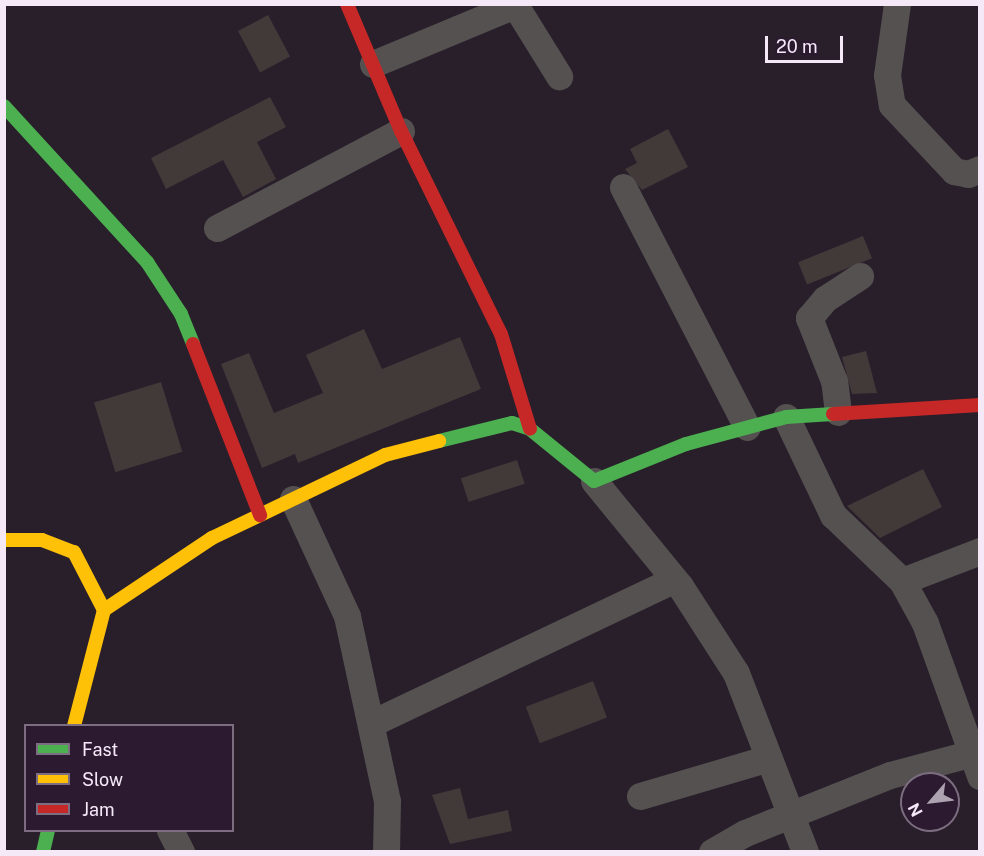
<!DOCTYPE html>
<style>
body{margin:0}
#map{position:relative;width:984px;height:856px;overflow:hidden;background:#281f2b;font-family:"Public Sans",sans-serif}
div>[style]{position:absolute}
.building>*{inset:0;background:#423939;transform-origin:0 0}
.street>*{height:27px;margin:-13.5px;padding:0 13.5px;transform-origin:13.5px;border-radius:13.5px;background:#545150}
.fast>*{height:14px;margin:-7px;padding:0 7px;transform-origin:7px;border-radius:7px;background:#4caf50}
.slow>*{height:14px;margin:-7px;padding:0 7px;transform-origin:7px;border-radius:7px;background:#ffc107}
.jam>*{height:14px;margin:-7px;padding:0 7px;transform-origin:7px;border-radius:7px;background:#c62828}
span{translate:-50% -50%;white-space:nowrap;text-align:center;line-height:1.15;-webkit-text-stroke:4.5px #2c1a30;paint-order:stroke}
.frame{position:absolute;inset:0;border:6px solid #f5e9f8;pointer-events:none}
.legend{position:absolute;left:24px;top:724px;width:210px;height:108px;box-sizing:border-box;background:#2c1a30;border:2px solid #7c6d80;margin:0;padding:8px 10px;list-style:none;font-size:18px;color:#f5e9f8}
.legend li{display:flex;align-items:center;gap:12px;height:30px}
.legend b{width:30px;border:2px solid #7c6d80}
.north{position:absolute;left:900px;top:772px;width:60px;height:60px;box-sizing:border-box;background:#2c1a30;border:2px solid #7c6d80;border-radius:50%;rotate:242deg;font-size:16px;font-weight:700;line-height:24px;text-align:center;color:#f5e9f8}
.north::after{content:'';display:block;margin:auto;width:21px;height:27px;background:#ada2b0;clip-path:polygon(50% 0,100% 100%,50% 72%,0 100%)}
.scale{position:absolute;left:765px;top:36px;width:78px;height:27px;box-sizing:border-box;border:3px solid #f5e9f8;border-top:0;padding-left:8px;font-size:18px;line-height:21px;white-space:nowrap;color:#f5e9f8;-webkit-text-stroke:4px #2c1a30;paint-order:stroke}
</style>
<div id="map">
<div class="building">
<div style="left:268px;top:15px;width:47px;height:34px;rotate:62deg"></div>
<div style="clip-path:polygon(270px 97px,286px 127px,257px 142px,276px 179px,243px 197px,223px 160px,166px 189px,151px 158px)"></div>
<div style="clip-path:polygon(668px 129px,688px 167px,642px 190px,625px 169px,637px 163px,630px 149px)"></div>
<div style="left:863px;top:236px;width:24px;height:70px;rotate:68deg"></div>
<div style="clip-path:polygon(364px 329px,382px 369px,460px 337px,481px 389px,298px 463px,295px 454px,262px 468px,221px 364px,249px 353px,274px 413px,323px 393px,306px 355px)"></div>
<div style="clip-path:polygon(866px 351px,877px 393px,852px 394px,842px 357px)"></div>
<div style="left:161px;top:382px;width:73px;height:70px;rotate:73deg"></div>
<div style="left:517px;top:460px;width:25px;height:59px;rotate:72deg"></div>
<div style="clip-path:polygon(923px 469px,942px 507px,880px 538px,847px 506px)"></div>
<div style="left:593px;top:681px;width:39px;height:72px;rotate:69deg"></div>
<div style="clip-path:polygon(460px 788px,468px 819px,508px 810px,512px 831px,450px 844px,432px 795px)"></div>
</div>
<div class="street">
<div style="left:897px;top:4px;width:72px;rotate:98deg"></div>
<div style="left:887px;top:75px;width:30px;rotate:81deg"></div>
<div style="left:892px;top:105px;width:91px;rotate:46.8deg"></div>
<div style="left:954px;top:171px;width:14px;rotate:12deg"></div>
<div style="left:968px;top:174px;width:13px;rotate:-23deg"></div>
<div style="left:373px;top:64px;width:154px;rotate:-22.6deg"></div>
<div style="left:515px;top:5px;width:84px;rotate:58.2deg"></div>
<div style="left:623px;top:187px;width:270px;rotate:62.7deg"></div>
<div style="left:217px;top:228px;width:208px;rotate:-27.8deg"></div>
<div style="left:838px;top:412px;width:31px;rotate:-97deg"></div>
<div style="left:834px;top:381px;width:68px;rotate:-111.6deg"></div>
<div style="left:809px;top:318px;width:25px;rotate:-50deg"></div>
<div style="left:825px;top:299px;width:42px;rotate:-33.3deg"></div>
<div style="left:786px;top:417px;width:109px;rotate:64.4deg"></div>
<div style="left:833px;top:515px;width:95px;rotate:43.7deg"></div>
<div style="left:902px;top:581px;width:48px;rotate:61.3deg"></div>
<div style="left:925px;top:623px;width:163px;rotate:70.2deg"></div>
<div style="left:594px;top:481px;width:136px;rotate:50.7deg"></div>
<div style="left:680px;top:586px;width:103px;rotate:57.2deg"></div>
<div style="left:736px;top:673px;width:192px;rotate:68.9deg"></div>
<div style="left:293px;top:499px;width:129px;rotate:65.2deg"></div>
<div style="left:347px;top:616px;width:189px;rotate:77.8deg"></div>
<div style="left:387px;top:801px;width:51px;rotate:91.1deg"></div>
<div style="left:902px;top:581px;width:84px;rotate:-21deg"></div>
<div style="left:372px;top:723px;width:333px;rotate:-25.4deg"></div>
<div style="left:640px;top:796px;width:131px;rotate:-16.4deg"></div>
<div style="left:170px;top:830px;width:25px;rotate:63deg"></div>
<div style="left:712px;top:852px;width:38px;rotate:-30deg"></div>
<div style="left:745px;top:833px;width:156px;rotate:-21.8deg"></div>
<div style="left:890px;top:775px;width:93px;rotate:-14.9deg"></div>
</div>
<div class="fast">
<div style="left:4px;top:106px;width:212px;rotate:47.5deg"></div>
<div style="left:147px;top:262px;width:62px;rotate:56.8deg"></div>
<div style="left:181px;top:314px;width:32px;rotate:68deg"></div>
<div style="left:439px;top:441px;width:75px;rotate:-13.9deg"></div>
<div style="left:512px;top:423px;width:19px;rotate:18deg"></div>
<div style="left:530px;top:429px;width:82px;rotate:39.1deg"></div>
<div style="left:594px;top:481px;width:99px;rotate:-21.9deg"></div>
<div style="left:686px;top:444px;width:104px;rotate:-15.1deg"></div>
<div style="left:786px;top:417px;width:47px;rotate:-3.7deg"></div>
<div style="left:43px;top:852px;width:23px;rotate:-77deg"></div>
</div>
<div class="slow">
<div style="left:4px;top:540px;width:38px"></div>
<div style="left:42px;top:540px;width:34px;rotate:21deg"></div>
<div style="left:74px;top:552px;width:65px;rotate:62.7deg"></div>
<div style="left:74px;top:726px;width:120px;rotate:-75.5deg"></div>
<div style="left:104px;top:610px;width:130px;rotate:-33.7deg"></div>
<div style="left:212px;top:538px;width:192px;rotate:-25.6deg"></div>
<div style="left:385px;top:455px;width:56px;rotate:-14.5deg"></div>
</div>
<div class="jam">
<div style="left:347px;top:4px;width:138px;rotate:67deg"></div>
<div style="left:401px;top:131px;width:226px;rotate:63.8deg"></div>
<div style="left:501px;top:334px;width:99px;rotate:73deg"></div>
<div style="left:193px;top:344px;width:184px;rotate:68.6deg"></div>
<div style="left:833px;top:414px;width:147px;rotate:-3.5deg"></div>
</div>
<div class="frame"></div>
<ul class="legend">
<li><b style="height:8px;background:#4caf50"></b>Fast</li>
<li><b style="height:8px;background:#ffc107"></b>Slow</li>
<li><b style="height:8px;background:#c62828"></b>Jam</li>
</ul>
<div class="north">N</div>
<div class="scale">20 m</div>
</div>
